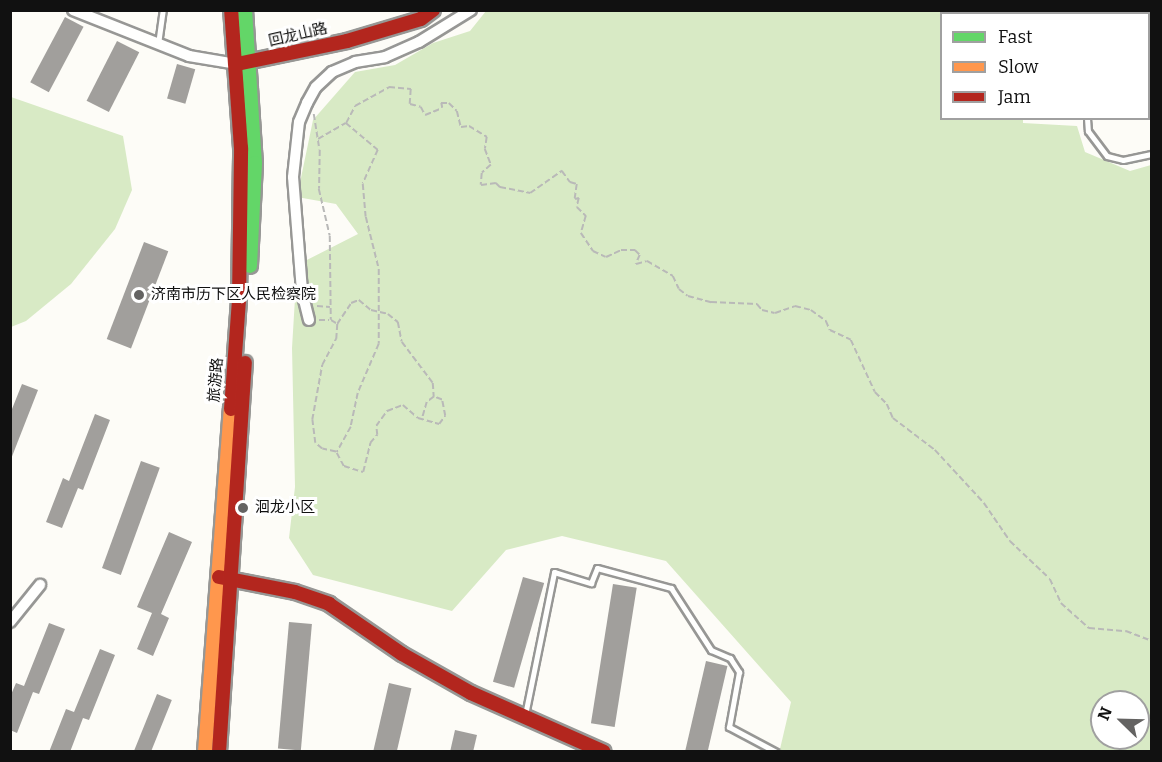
<!DOCTYPE html>
<meta charset="utf-8">
<style>
body{margin:0}
#map{position:relative;width:1162px;height:762px;overflow:hidden;background:#fdfcf7;font-family:Bitter,"Noto Sans SC",serif}
div>[style]{position:absolute}
.forest>*{inset:0;background:#d8eac5}
.building>*{inset:0;background:#a19f9c;transform-origin:0 0}
.path>*{height:1.5px;margin-top:-0.75px;transform-origin:0;background:repeating-linear-gradient(90deg,#b9b9b8 0 6px,transparent 0 9px)}
.roads{filter:drop-shadow(2px 0 #979795) drop-shadow(-2px 0 #979795) drop-shadow(0 2px #979795) drop-shadow(0 -2px #979795)}
.lane>*{height:5px;margin:-2.5px;padding:0 2.5px;transform-origin:2.5px;border-radius:2.5px;background:#fffffe}
.street>*{height:10px;margin:-5px;padding:0 5px;transform-origin:5px;border-radius:5px;background:#fffffe}
.fast>*{height:14px;margin:-7px;padding:0 7px;transform-origin:7px;border-radius:7px;background:#63d668}
.slow>*{height:14px;margin:-7px;padding:0 7px;transform-origin:7px;border-radius:7px;background:#ff974d}
.jam>*{height:14px;margin:-7px;padding:0 7px;transform-origin:7px;border-radius:7px;background:#b3261e}
.dots>*{width:16px;height:16px;translate:-50% -50%;box-sizing:border-box;border:3px solid #fff;border-radius:50%}
span{translate:-50% -50%;white-space:nowrap;text-align:center;line-height:1.15;-webkit-text-stroke:6px #fff;paint-order:stroke}
.street-label{font-size:15px;color:#111}
.poi-label{font-size:15px;color:#111}
.left{translate:0 -50%;text-align:left}
.frame{position:absolute;inset:0;border:12px solid #111;pointer-events:none}
.legend{position:absolute;left:940px;top:12px;width:210px;height:108px;box-sizing:border-box;background:#fff;border:2px solid #a0a0a0;margin:0;padding:8px 10px;list-style:none;font-size:18px;color:#111}
.legend li{display:flex;align-items:center;gap:12px;height:30px}
.legend b{width:30px;border:2px solid #a0a0a0}
.north{position:absolute;left:1090px;top:690px;width:60px;height:60px;box-sizing:border-box;background:#fff;border:2px solid #a0a0a0;border-radius:50%;rotate:293deg;font-size:16px;font-weight:700;line-height:24px;text-align:center;color:#111}
.north::after{content:'';display:block;margin:auto;width:21px;height:27px;background:#646362;clip-path:polygon(50% 0,100% 100%,50% 72%,0 100%)}
</style>
<div id="map">
<div class="forest">
<div style="clip-path:polygon(evenodd,486px 11px,1073px 11px,1074px 13px,942px 14px,942px 118px,1023px 119px,1023px 123px,1077px 126px,1085px 152px,1130px 171px,1151px 165px,1151px 751px,782px 751px,780px 749px,791px 702px,666px 561px,562px 536px,506px 550px,452px 611px,313px 575px,289px 538px,295px 487px,292px 348px,297px 265px,358px 234px,336px 204px,297px 197px,313px 120px,355px 72px,395px 65px,433px 43px,470px 31px,486px 11px,1102px 702px,1138px 702px,1138px 738px,1102px 738px,1102px 702px)"></div>
<div style="clip-path:polygon(11px 97px,123px 136px,132px 190px,115px 229px,71px 284px,26px 321px,11px 327px)"></div>
</div>
<div class="building">
<div style="left:65px;top:17px;width:21px;height:74px;rotate:28deg"></div>
<div style="left:117px;top:41px;width:25px;height:67px;rotate:27deg"></div>
<div style="left:177px;top:64px;width:19px;height:36px;rotate:16deg"></div>
<div style="left:144px;top:242px;width:26px;height:104px;rotate:21deg"></div>
<div style="clip-path:polygon(22px 384px,38px 390px,11px 459px,10px 414px)"></div>
<div style="clip-path:polygon(95px 414px,110px 420px,83px 490px,78px 488px,62px 528px,46px 522px,63px 478px,69px 481px)"></div>
<div style="left:141px;top:461px;width:20px;height:114px;rotate:20deg"></div>
<div style="clip-path:polygon(169px 532px,192px 542px,161px 614px,169px 618px,153px 656px,137px 649px,152px 613px,137px 607px)"></div>
<div style="left:523px;top:577px;width:22px;height:109px;rotate:16deg"></div>
<div style="left:613px;top:584px;width:24px;height:141px;rotate:9deg"></div>
<div style="left:289px;top:622px;width:23px;height:127px;rotate:5deg"></div>
<div style="clip-path:polygon(49px 623px,65px 629px,39px 694px,33px 692px,17px 733px,10px 730px,10px 697px,16px 683px,24px 686px)"></div>
<div style="clip-path:polygon(100px 649px,115px 655px,89px 720px,83px 718px,70px 752px,49px 752px,66px 709px,74px 712px)"></div>
<div style="left:706px;top:661px;width:22px;height:94px;rotate:13deg"></div>
<div style="left:389px;top:683px;width:23px;height:71px;rotate:13deg"></div>
<div style="left:157px;top:694px;width:16px;height:62px;rotate:22deg"></div>
<div style="clip-path:polygon(455px 730px,477px 735px,473px 752px,450px 752px)"></div>
</div>
<div class="path">
<div style="left:314px;top:114px;width:36px;rotate:81deg"></div>
<div style="left:320px;top:150px;width:39px;rotate:91deg"></div>
<div style="left:319px;top:189px;width:48px;rotate:76.8deg"></div>
<div style="left:330px;top:236px;width:84px;rotate:89.3deg"></div>
<div style="left:331px;top:320px;width:6px;rotate:31deg"></div>
<div style="left:346px;top:123px;width:19px;rotate:-62deg"></div>
<div style="left:355px;top:106px;width:39px;rotate:-29deg"></div>
<div style="left:389px;top:87px;width:22px;rotate:5deg"></div>
<div style="left:411px;top:89px;width:15px;rotate:94deg"></div>
<div style="left:410px;top:104px;width:11px;rotate:15deg"></div>
<div style="left:421px;top:107px;width:9px;rotate:63deg"></div>
<div style="left:425px;top:115px;width:18px;rotate:-22deg"></div>
<div style="left:442px;top:108px;width:5px;rotate:-101deg"></div>
<div style="left:441px;top:103px;width:8px"></div>
<div style="left:449px;top:103px;width:11px;rotate:45deg"></div>
<div style="left:457px;top:111px;width:16px;rotate:76deg"></div>
<div style="left:461px;top:127px;width:8px;rotate:-7deg"></div>
<div style="left:469px;top:126px;width:21px;rotate:31deg"></div>
<div style="left:487px;top:137px;width:12px;rotate:99deg"></div>
<div style="left:485px;top:149px;width:17px;rotate:69deg"></div>
<div style="left:491px;top:165px;width:12px;rotate:138deg"></div>
<div style="left:482px;top:173px;width:12px;rotate:95deg"></div>
<div style="left:481px;top:185px;width:15px;rotate:-8deg"></div>
<div style="left:496px;top:183px;width:6px;rotate:45deg"></div>
<div style="left:500px;top:187px;width:31px;rotate:11deg"></div>
<div style="left:530px;top:193px;width:39px;rotate:-35deg"></div>
<div style="left:562px;top:171px;width:14px;rotate:54deg"></div>
<div style="left:570px;top:182px;width:7px;rotate:16deg"></div>
<div style="left:577px;top:184px;width:15px;rotate:98deg"></div>
<div style="left:575px;top:199px;width:4px;rotate:-14deg"></div>
<div style="left:579px;top:198px;width:9px;rotate:103deg"></div>
<div style="left:577px;top:207px;width:13px;rotate:45deg"></div>
<div style="left:586px;top:216px;width:18px;rotate:106deg"></div>
<div style="left:581px;top:233px;width:22px;rotate:56deg"></div>
<div style="left:593px;top:251px;width:14px;rotate:25deg"></div>
<div style="left:606px;top:257px;width:17px;rotate:-25deg"></div>
<div style="left:621px;top:250px;width:14px"></div>
<div style="left:635px;top:250px;width:7px;rotate:45deg"></div>
<div style="left:640px;top:255px;width:10px;rotate:114deg"></div>
<div style="left:636px;top:264px;width:11px;rotate:-15deg"></div>
<div style="left:647px;top:261px;width:30px;rotate:30deg"></div>
<div style="left:673px;top:276px;width:14px;rotate:65deg"></div>
<div style="left:679px;top:289px;width:11px;rotate:38deg"></div>
<div style="left:688px;top:296px;width:24px;rotate:15deg"></div>
<div style="left:711px;top:302px;width:46px;rotate:2.5deg"></div>
<div style="left:757px;top:304px;width:8px;rotate:50deg"></div>
<div style="left:762px;top:310px;width:13px;rotate:13deg"></div>
<div style="left:775px;top:313px;width:21px;rotate:-19deg"></div>
<div style="left:795px;top:306px;width:16px;rotate:14deg"></div>
<div style="left:811px;top:310px;width:19px;rotate:36deg"></div>
<div style="left:826px;top:321px;width:10px;rotate:66deg"></div>
<div style="left:830px;top:330px;width:23px;rotate:25deg"></div>
<div style="left:851px;top:340px;width:57px;rotate:65.2deg"></div>
<div style="left:875px;top:392px;width:17px;rotate:45deg"></div>
<div style="left:887px;top:404px;width:15px;rotate:67deg"></div>
<div style="left:893px;top:418px;width:53px;rotate:37.3deg"></div>
<div style="left:935px;top:450px;width:72px;rotate:47.2deg"></div>
<div style="left:984px;top:503px;width:46px;rotate:55.6deg"></div>
<div style="left:1010px;top:541px;width:55px;rotate:43.5deg"></div>
<div style="left:1050px;top:579px;width:26px;rotate:65deg"></div>
<div style="left:1061px;top:603px;width:38px;rotate:42deg"></div>
<div style="left:1089px;top:628px;width:37px;rotate:5deg"></div>
<div style="left:1126px;top:631px;width:28px;rotate:21deg"></div>
<div style="left:318px;top:139px;width:32px;rotate:-30deg"></div>
<div style="left:346px;top:123px;width:42px;rotate:40.2deg"></div>
<div style="left:378px;top:150px;width:37px;rotate:114deg"></div>
<div style="left:363px;top:184px;width:33px;rotate:85deg"></div>
<div style="left:366px;top:217px;width:54px;rotate:76deg"></div>
<div style="left:379px;top:269px;width:75px;rotate:90deg"></div>
<div style="left:379px;top:344px;width:53px;rotate:113.2deg"></div>
<div style="left:358px;top:393px;width:35px;rotate:102deg"></div>
<div style="left:351px;top:427px;width:29px;rotate:119deg"></div>
<div style="left:317px;top:306px;width:13px;rotate:4deg"></div>
<div style="left:319px;top:320px;width:10px"></div>
<div style="left:336px;top:452px;width:14px;rotate:-168deg"></div>
<div style="left:322px;top:449px;width:9px;rotate:-139deg"></div>
<div style="left:315px;top:443px;width:23px;rotate:-97deg"></div>
<div style="left:312px;top:420px;width:56px;rotate:-79.7deg"></div>
<div style="left:322px;top:365px;width:30px;rotate:-62deg"></div>
<div style="left:336px;top:339px;width:15px;rotate:-86deg"></div>
<div style="left:337px;top:324px;width:25px;rotate:-56deg"></div>
<div style="left:351px;top:303px;width:9px;rotate:-21deg"></div>
<div style="left:359px;top:300px;width:16px;rotate:40deg"></div>
<div style="left:371px;top:310px;width:17px;rotate:13deg"></div>
<div style="left:388px;top:314px;width:13px;rotate:39deg"></div>
<div style="left:398px;top:322px;width:20px;rotate:79deg"></div>
<div style="left:402px;top:342px;width:51px;rotate:52.9deg"></div>
<div style="left:433px;top:383px;width:14px;rotate:86deg"></div>
<div style="left:337px;top:453px;width:15px;rotate:62deg"></div>
<div style="left:344px;top:466px;width:20px;rotate:18deg"></div>
<div style="left:363px;top:472px;width:30px;rotate:-76deg"></div>
<div style="left:370px;top:443px;width:11px;rotate:-49deg"></div>
<div style="left:377px;top:435px;width:9px;rotate:-96deg"></div>
<div style="left:376px;top:426px;width:19px;rotate:-54deg"></div>
<div style="left:387px;top:411px;width:17px;rotate:-21deg"></div>
<div style="left:403px;top:405px;width:20px;rotate:41deg"></div>
<div style="left:418px;top:418px;width:22px;rotate:16deg"></div>
<div style="left:439px;top:424px;width:10px;rotate:-53deg"></div>
<div style="left:445px;top:416px;width:16px;rotate:-101deg"></div>
<div style="left:442px;top:400px;width:9px;rotate:-159deg"></div>
<div style="left:434px;top:397px;width:9px;rotate:144deg"></div>
<div style="left:427px;top:402px;width:18px;rotate:106deg"></div>
</div>
<div class="roads">
<div class="lane">
<div style="left:1083px;top:10px;width:4px;rotate:76deg"></div>
<div style="left:158px;top:44px;width:34px;rotate:-82deg"></div>
<div style="left:1087px;top:118px;width:13px;rotate:86deg"></div>
<div style="left:1088px;top:131px;width:31px;rotate:53deg"></div>
<div style="left:1107px;top:156px;width:16px;rotate:14deg"></div>
<div style="left:1123px;top:160px;width:30px;rotate:-12deg"></div>
<div style="left:525px;top:715px;width:146px;rotate:-78.5deg"></div>
<div style="left:554px;top:572px;width:39px;rotate:17deg"></div>
<div style="left:591px;top:583px;width:16px;rotate:-68deg"></div>
<div style="left:597px;top:568px;width:77px;rotate:15.1deg"></div>
<div style="left:671px;top:588px;width:74px;rotate:57.2deg"></div>
<div style="left:711px;top:650px;width:21px;rotate:23deg"></div>
<div style="left:730px;top:658px;width:17px;rotate:57deg"></div>
<div style="left:739px;top:672px;width:56px;rotate:100.3deg"></div>
<div style="left:729px;top:727px;width:53px;rotate:28deg"></div>
</div>
<div class="street">
<div style="left:73px;top:10px;width:125px;rotate:21.6deg"></div>
<div style="left:189px;top:56px;width:49px;rotate:9.5deg"></div>
<div style="left:309px;top:320px;width:30px;rotate:-104deg"></div>
<div style="left:302px;top:291px;width:114px;rotate:-94.5deg"></div>
<div style="left:293px;top:177px;width:55px;rotate:-83.8deg"></div>
<div style="left:299px;top:122px;width:21px;rotate:-67deg"></div>
<div style="left:307px;top:103px;width:18px;rotate:-61deg"></div>
<div style="left:316px;top:87px;width:22px;rotate:-43deg"></div>
<div style="left:332px;top:72px;width:25px;rotate:-23deg"></div>
<div style="left:355px;top:62px;width:30px;rotate:-9deg"></div>
<div style="left:385px;top:57px;width:37px;rotate:-24deg"></div>
<div style="left:419px;top:42px;width:61px;rotate:-31.6deg"></div>
<div style="left:10px;top:622px;width:48px;rotate:-51deg"></div>
</div>
<div class="fast">
<div style="left:245px;top:10px;width:153px;rotate:86.3deg"></div>
<div style="left:255px;top:163px;width:103px;rotate:92.8deg"></div>
</div>
<div class="slow">
<div style="left:205px;top:752px;width:344px;rotate:-85.7deg"></div>
</div>
<div class="jam">
<div style="left:237px;top:64px;width:112px;rotate:-11.8deg"></div>
<div style="left:347px;top:41px;width:77px;rotate:-16.6deg"></div>
<div style="left:421px;top:19px;width:15px;rotate:-37deg"></div>
<div style="left:231px;top:409px;width:109px;rotate:-85.8deg"></div>
<div style="left:239px;top:300px;width:152px;rotate:-89.2deg"></div>
<div style="left:241px;top:148px;width:138px;rotate:-94.1deg"></div>
<div style="left:219px;top:577px;width:77px;rotate:11.2deg"></div>
<div style="left:295px;top:592px;width:36px;rotate:19deg"></div>
<div style="left:329px;top:604px;width:88px;rotate:34.4deg"></div>
<div style="left:402px;top:654px;width:79px;rotate:29.5deg"></div>
<div style="left:471px;top:693px;width:145px;rotate:23.9deg"></div>
<div style="left:219px;top:752px;width:390px;rotate:-86.2deg"></div>
</div>
</div>
<div class="dots">
<div style="left:139px;top:295px;background:#646362"></div>
<div style="left:243px;top:508px;background:#646362"></div>
</div>
<div class="street-label">
<span style="left:298px;top:35px;rotate:-13deg">回龙山路</span>
<span style="left:216px;top:380px;rotate:-85deg">旅游路</span>
</div>
<div class="poi-label">
<span class="left" style="left:151px;top:295px">济南市历下区人民检察院</span>
<span class="left" style="left:255px;top:508px">洄龙小区</span>
</div>
<div class="frame"></div>
<ul class="legend">
<li><b style="height:8px;background:#63d668"></b>Fast</li>
<li><b style="height:8px;background:#ff974d"></b>Slow</li>
<li><b style="height:8px;background:#b3261e"></b>Jam</li>
</ul>
<div class="north">N</div>
</div>
